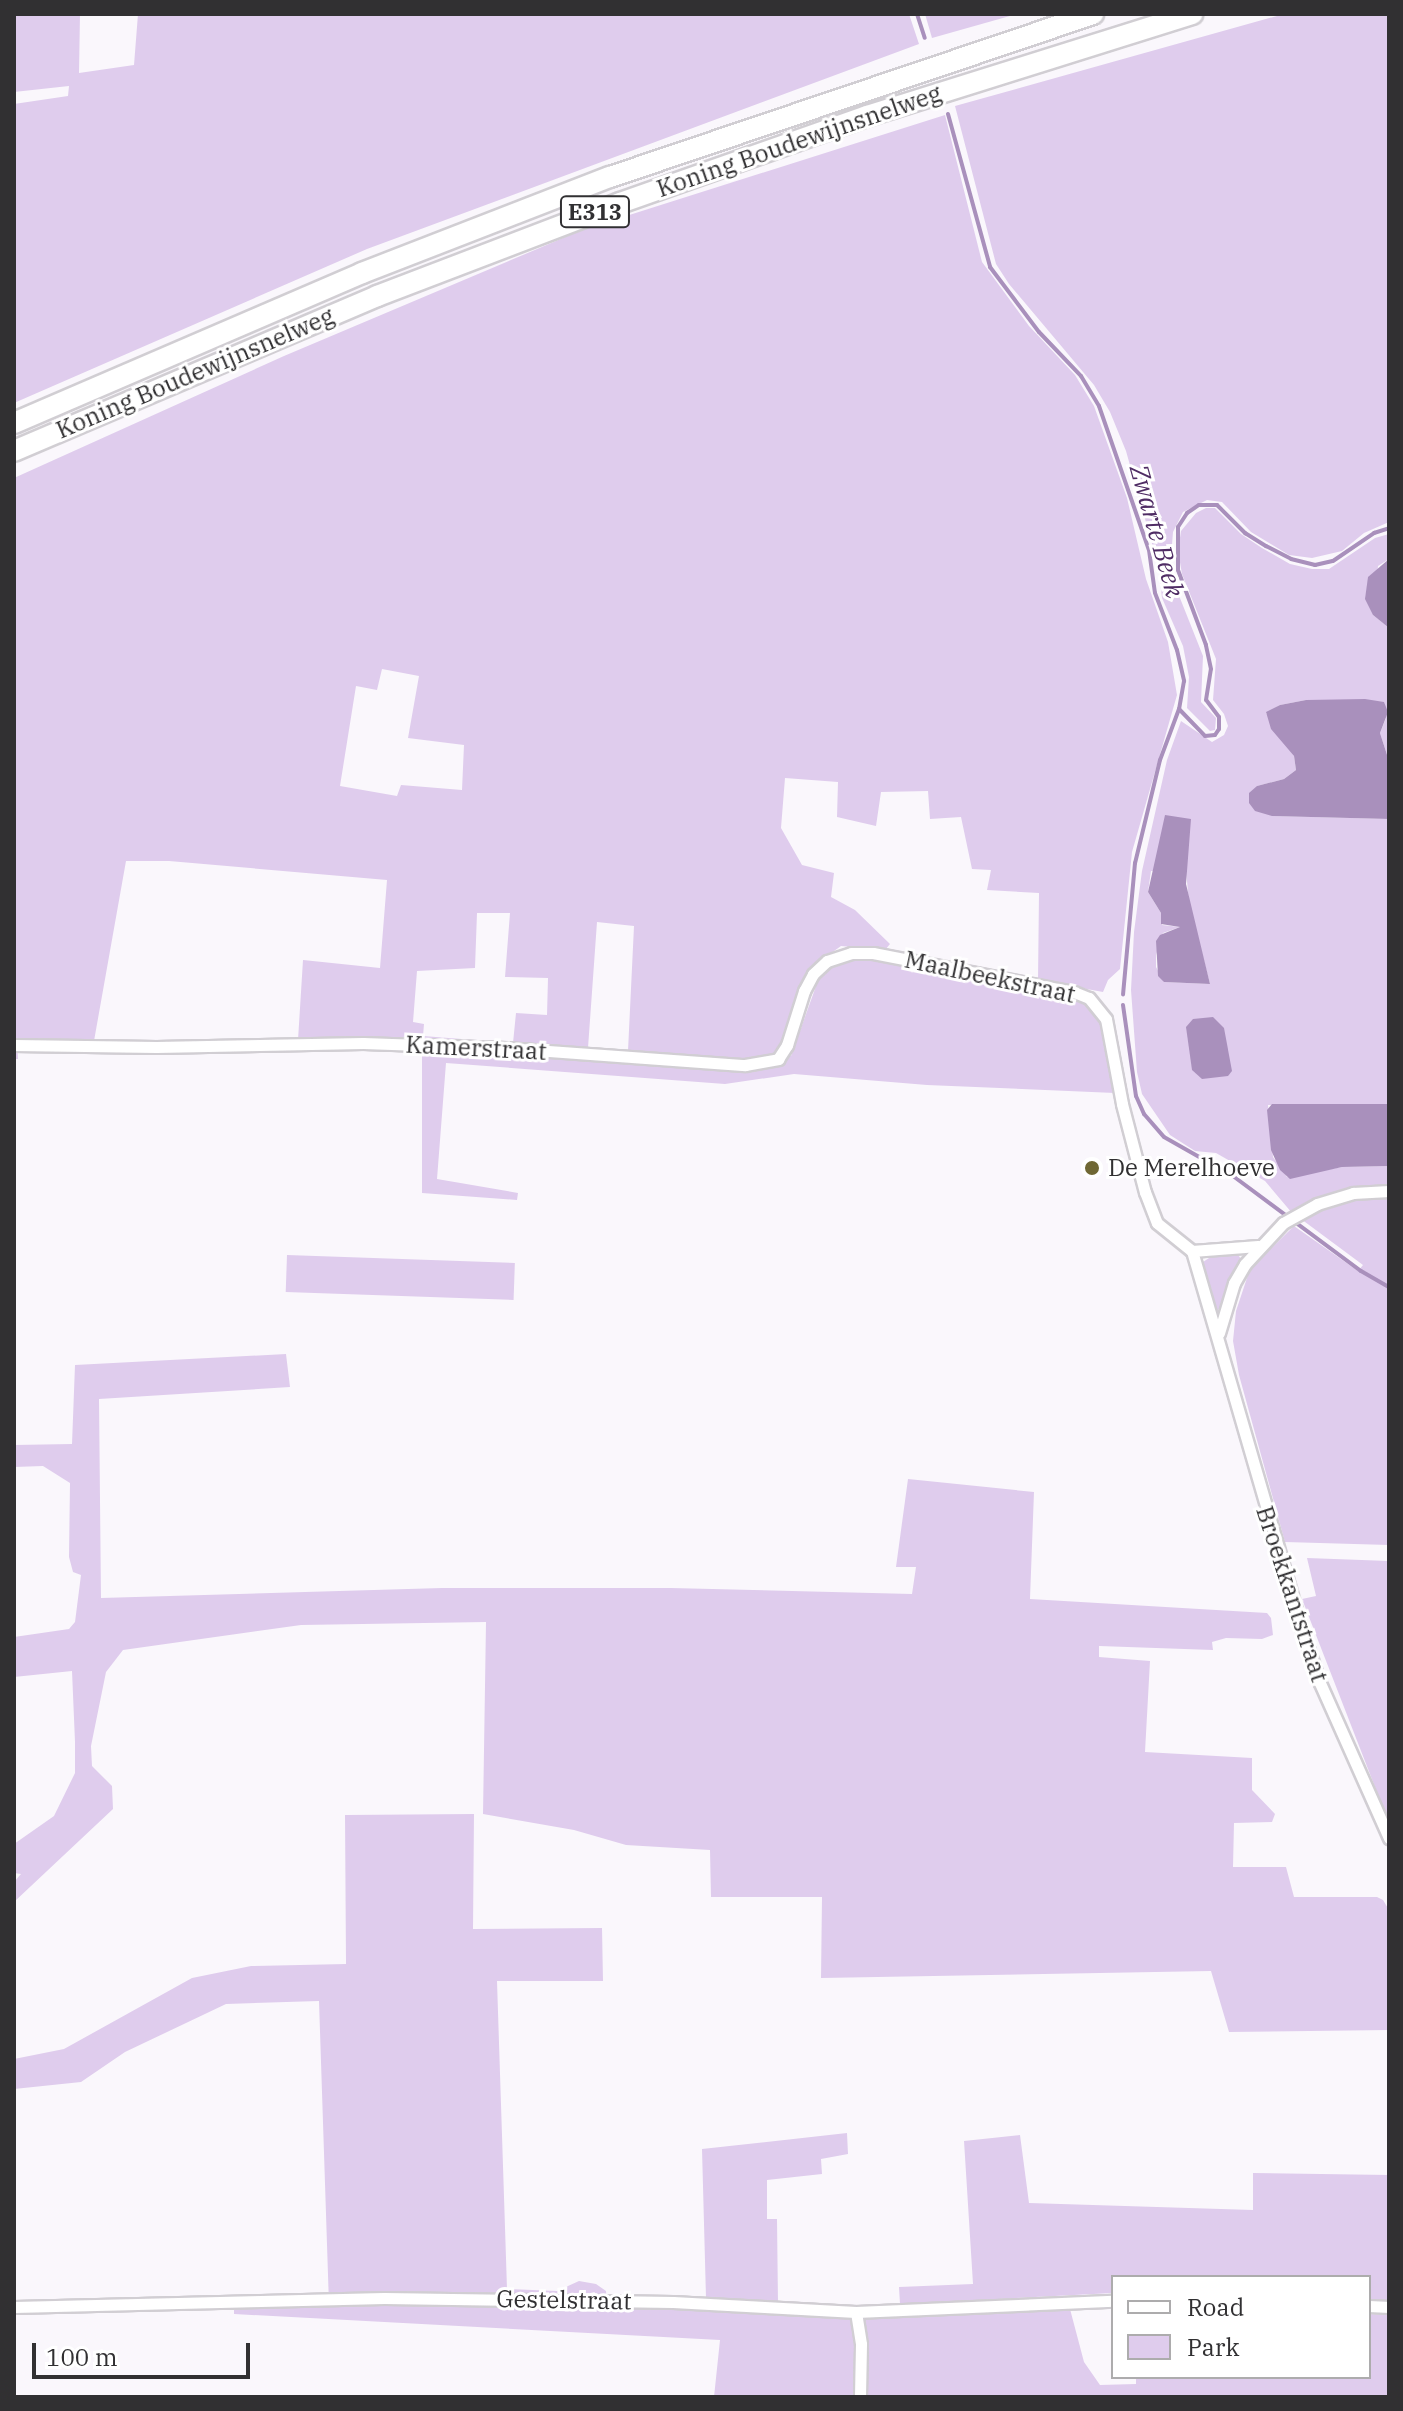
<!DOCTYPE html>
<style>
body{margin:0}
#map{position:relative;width:1403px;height:2411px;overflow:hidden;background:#faf7fc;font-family:"IBM Plex Serif",serif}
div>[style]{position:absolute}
.green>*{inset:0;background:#dfcced;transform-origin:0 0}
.water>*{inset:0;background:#a990bc}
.stream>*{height:4px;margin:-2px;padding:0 2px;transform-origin:2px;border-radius:2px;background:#a990bc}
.roads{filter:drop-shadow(2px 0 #d1ced3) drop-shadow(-2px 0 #d1ced3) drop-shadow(0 2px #d1ced3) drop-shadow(0 -2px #d1ced3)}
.minor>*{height:11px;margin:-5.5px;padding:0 5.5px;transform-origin:5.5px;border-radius:5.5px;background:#fff}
.motorway>*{height:20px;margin:-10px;padding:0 10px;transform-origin:10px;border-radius:10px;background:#fff}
.dots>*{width:22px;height:22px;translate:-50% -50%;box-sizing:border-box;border:4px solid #fff;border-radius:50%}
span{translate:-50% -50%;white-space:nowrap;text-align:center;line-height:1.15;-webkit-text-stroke:6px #fff;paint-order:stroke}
.shield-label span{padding:2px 6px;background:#fff;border:2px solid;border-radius:6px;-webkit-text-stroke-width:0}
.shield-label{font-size:22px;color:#313032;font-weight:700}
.street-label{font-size:24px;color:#313032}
.poi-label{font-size:24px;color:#313032}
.left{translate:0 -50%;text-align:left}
.water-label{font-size:26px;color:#4f2c64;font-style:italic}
.frame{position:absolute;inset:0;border:16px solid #313032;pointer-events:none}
.legend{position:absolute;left:1111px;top:2275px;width:260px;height:104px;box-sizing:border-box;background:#fff;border:2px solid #adacad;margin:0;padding:10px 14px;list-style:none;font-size:24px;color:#313032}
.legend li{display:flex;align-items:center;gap:16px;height:40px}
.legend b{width:40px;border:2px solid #adacad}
.scale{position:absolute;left:32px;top:2343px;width:218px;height:36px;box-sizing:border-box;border:4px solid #313032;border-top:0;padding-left:10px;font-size:24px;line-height:28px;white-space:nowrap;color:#313032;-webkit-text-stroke:6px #fff;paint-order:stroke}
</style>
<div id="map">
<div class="green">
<div style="clip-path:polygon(14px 14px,80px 14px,79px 73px,134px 65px,138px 14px,909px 14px,919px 44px,367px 249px,14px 403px,14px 104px,68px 96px,69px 86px,14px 92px)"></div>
<div style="clip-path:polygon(925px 14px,1017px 14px,932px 38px)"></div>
<div style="clip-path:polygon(1284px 14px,1389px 14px,1389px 522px,1364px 533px,1342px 551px,1312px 558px,1289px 555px,1251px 532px,1222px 502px,1207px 500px,1183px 512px,1173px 532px,1171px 558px,1176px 588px,1203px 656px,1201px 702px,1216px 718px,1215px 730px,1210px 731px,1187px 708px,1189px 677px,1183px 646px,1162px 598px,1158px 565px,1126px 451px,1110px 412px,1094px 385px,1009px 284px,996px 264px,955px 106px)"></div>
<div style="clip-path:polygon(evenodd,945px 115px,982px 262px,1029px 326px,1075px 375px,1094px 406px,1127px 498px,1146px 579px,1168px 642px,1177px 695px,1132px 852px,1120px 969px,1108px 980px,1103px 992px,1038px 980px,1039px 893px,987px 890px,991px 870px,972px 869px,961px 817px,930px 819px,928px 791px,881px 792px,876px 826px,837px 817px,838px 782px,785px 778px,781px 828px,802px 865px,834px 873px,831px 897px,855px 910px,890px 944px,885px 950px,841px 946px,809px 969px,789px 1028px,774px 1055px,791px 1056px,820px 975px,836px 962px,861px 957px,1086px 1001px,1101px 1017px,1115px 1093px,927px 1085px,794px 1074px,725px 1084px,446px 1063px,437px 1179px,518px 1193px,517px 1200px,422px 1193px,422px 1037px,298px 1040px,303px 960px,380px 968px,387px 880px,169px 861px,126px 861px,94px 1041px,17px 1041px,18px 1059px,14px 1059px,14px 478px,284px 356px,582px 230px,945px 115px,382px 669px,419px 676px,408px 738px,464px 745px,462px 790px,401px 785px,397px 796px,340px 786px,356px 686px,377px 690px,382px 669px,945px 115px,477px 913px,510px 913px,505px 977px,548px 978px,547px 1015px,516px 1013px,513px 1043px,423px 1036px,424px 1024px,413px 1022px,417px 971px,475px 968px,477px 913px,945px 115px,597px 922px,634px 926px,628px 1051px,588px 1048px,597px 922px)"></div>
<div style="clip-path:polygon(evenodd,1206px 508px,1215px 508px,1241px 534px,1262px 548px,1290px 564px,1312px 569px,1329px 569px,1375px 538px,1389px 534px,1389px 559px,1378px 566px,1373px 615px,1389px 628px,1389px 761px,1380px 733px,1386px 718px,1384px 702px,1306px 700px,1280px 705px,1266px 713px,1294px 756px,1296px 770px,1284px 779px,1257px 786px,1272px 816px,1389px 819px,1389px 1104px,1268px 1105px,1273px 1157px,1287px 1177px,1342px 1167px,1389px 1166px,1389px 1187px,1347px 1189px,1292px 1213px,1265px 1181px,1216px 1153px,1195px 1151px,1170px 1135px,1142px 1094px,1137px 1072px,1131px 990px,1134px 932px,1142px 871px,1167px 760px,1181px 721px,1212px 742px,1224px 735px,1228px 726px,1224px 714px,1213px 700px,1216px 659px,1182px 574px,1178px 551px,1181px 531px,1196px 513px,1206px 508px,1186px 870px,1189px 903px,1210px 984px,1164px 982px,1156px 967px,1156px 955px,1163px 933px,1180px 927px,1162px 925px,1161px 913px,1148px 892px,1151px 871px,1186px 870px)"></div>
<div style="clip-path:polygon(1358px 1197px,1389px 1198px,1389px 1545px,1285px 1542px,1239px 1375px,1233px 1341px,1236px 1311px,1250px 1269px,1294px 1226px,1358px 1271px,1363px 1265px,1301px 1219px)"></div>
<div style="left:287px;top:1255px;width:228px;height:37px;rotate:2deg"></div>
<div style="clip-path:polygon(1238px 1255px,1242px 1260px,1221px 1308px,1216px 1311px,1203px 1262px,1212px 1256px)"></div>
<div style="clip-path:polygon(286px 1354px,290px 1387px,99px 1399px,101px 1598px,442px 1588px,671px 1588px,912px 1594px,916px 1567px,896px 1567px,908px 1479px,1034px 1492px,1030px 1599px,1267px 1613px,1271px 1618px,1273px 1635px,1262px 1639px,1226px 1638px,1212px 1642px,1213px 1650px,1099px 1646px,1099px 1657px,1150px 1661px,1145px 1752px,1252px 1758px,1252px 1790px,1275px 1814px,1272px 1822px,1234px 1823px,1233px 1867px,1286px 1867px,1294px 1897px,1377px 1897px,1383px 1900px,1389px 1910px,1389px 2030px,1229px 2032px,1211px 1971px,821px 1978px,822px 1897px,711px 1897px,710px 1850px,626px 1845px,574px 1830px,483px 1814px,486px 1622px,301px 1625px,123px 1650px,106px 1672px,91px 1746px,92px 1766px,112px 1786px,113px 1809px,14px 1902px,14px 1882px,21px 1874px,14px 1873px,14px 1844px,54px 1816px,75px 1773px,75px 1742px,72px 1671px,14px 1677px,14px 1637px,69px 1629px,75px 1622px,81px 1575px,73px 1572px,69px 1557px,70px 1483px,43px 1466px,14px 1467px,14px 1445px,72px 1444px,75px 1365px)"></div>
<div style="clip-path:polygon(1307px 1558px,1389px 1561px,1389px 1823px,1302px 1599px,1316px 1596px)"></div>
<div style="clip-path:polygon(474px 1814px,473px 1929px,602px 1928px,603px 1981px,497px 1981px,507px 2289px,557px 2291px,579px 2281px,596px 2284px,606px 2291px,607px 2305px,847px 2319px,1070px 2309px,1084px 2362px,1100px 2385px,1136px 2384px,1136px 2377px,1369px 2377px,1369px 2314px,1389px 2315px,1389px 2397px,714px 2397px,720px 2340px,234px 2314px,234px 2307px,329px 2305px,319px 2001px,226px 2004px,125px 2052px,81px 2082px,14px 2089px,14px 2059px,64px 2049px,192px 1978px,251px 1966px,346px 1964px,345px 1815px)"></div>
<div style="clip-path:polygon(847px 2133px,848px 2154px,821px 2159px,822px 2174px,767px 2180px,767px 2219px,777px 2219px,778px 2303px,706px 2298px,702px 2149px)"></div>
<div style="clip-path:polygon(1020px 2135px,1029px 2203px,1253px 2210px,1253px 2173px,1389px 2175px,1389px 2301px,1369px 2300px,1369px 2277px,1113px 2277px,1113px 2293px,900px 2304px,899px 2287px,973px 2284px,964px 2141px)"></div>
</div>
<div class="water">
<div style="clip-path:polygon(1389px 559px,1389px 628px,1373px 615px,1365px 599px,1368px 577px)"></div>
<div style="clip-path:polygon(1365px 699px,1384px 702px,1388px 712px,1380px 733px,1389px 761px,1389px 819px,1272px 816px,1255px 811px,1249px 803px,1249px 793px,1257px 786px,1284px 779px,1296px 770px,1294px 756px,1271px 729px,1266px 712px,1280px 705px,1306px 700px)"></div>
<div style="clip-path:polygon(1165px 815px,1191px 819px,1186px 884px,1210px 984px,1164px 982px,1158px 976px,1156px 941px,1160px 935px,1180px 927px,1161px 924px,1161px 913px,1148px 892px)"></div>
<div style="clip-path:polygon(1213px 1017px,1224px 1028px,1232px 1071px,1228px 1076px,1202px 1079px,1192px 1070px,1186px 1027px,1193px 1019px)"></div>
<div style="clip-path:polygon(1272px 1104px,1389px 1104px,1389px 1166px,1342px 1167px,1290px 1179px,1280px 1170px,1271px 1150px,1267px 1110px)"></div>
</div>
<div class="stream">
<div style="left:917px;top:14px;width:25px;rotate:72deg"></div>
<div style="left:948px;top:114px;width:159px;rotate:74.6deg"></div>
<div style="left:990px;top:267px;width:81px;rotate:53deg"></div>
<div style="left:1039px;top:332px;width:61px;rotate:46.3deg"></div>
<div style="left:1081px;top:376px;width:35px;rotate:59deg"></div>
<div style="left:1099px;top:406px;width:152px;rotate:70.9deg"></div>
<div style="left:1149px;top:550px;width:43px;rotate:82.1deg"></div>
<div style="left:1155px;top:593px;width:61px;rotate:68.9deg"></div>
<div style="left:1177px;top:650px;width:32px;rotate:77deg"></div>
<div style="left:1184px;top:681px;width:28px;rotate:100deg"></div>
<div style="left:1179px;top:709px;width:54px;rotate:110.4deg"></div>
<div style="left:1160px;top:760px;width:106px;rotate:103.6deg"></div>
<div style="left:1135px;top:863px;width:132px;rotate:95.2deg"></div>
<div style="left:1179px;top:709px;width:37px;rotate:46deg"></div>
<div style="left:1205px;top:736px;width:10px;rotate:-6deg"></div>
<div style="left:1215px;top:735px;width:7px;rotate:-56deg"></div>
<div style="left:1219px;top:729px;width:12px;rotate:-90deg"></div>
<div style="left:1219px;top:717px;width:21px;rotate:-127deg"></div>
<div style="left:1206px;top:700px;width:31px;rotate:-81deg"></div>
<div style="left:1211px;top:669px;width:25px;rotate:-102deg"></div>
<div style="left:1206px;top:645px;width:80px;rotate:-110.5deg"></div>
<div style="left:1178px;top:570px;width:43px;rotate:-90deg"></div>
<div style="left:1178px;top:527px;width:17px;rotate:-57deg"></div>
<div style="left:1187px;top:513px;width:14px;rotate:-34deg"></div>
<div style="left:1199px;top:505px;width:18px"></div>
<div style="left:1217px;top:505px;width:40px;rotate:45deg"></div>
<div style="left:1245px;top:533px;width:25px;rotate:32deg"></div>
<div style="left:1266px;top:546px;width:28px;rotate:27deg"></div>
<div style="left:1291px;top:559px;width:25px;rotate:14deg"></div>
<div style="left:1315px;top:565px;width:18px;rotate:-13deg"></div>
<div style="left:1333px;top:561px;width:50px;rotate:-34.3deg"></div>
<div style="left:1374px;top:533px;width:16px;rotate:-18deg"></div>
<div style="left:1123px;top:1005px;width:92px;rotate:81.9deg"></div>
<div style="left:1136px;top:1096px;width:20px;rotate:66deg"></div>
<div style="left:1144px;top:1114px;width:30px;rotate:49deg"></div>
<div style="left:1164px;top:1137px;width:79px;rotate:29.5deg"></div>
<div style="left:1233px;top:1176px;width:159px;rotate:36.6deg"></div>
<div style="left:1361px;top:1271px;width:32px;rotate:30deg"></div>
</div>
<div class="roads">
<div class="minor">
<div style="left:14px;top:1045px;width:142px;rotate:0.8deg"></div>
<div style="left:156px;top:1047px;width:207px;rotate:-1.1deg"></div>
<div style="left:363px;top:1043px;width:143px;rotate:2deg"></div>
<div style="left:506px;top:1048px;width:240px;rotate:4.1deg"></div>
<div style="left:745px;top:1065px;width:34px;rotate:-10deg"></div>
<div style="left:778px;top:1059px;width:17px;rotate:-57deg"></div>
<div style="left:787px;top:1045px;width:57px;rotate:-72.5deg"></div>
<div style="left:804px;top:991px;width:19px;rotate:-62deg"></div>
<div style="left:813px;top:974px;width:19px;rotate:-43deg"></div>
<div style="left:827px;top:961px;width:25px;rotate:-18deg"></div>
<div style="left:851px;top:953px;width:22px"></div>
<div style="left:873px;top:953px;width:205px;rotate:11deg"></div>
<div style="left:1074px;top:992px;width:16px;rotate:22deg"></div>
<div style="left:1089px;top:998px;width:27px;rotate:51deg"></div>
<div style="left:1106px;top:1019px;width:86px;rotate:79.3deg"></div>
<div style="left:1122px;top:1104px;width:91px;rotate:75.4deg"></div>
<div style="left:1145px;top:1192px;width:33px;rotate:69deg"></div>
<div style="left:1157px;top:1223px;width:45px;rotate:38.7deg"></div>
<div style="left:1192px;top:1251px;width:66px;rotate:-4.3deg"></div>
<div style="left:1192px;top:1251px;width:391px;rotate:73.8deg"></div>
<div style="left:1301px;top:1627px;width:59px;rotate:71.3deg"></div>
<div style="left:1320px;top:1683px;width:170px;rotate:66deg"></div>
<div style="left:1219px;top:1333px;width:52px;rotate:-73.3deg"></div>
<div style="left:1234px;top:1283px;width:22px;rotate:-60deg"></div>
<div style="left:1245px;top:1264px;width:56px;rotate:-47.2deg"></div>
<div style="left:1283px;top:1223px;width:39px;rotate:-29deg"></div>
<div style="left:1317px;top:1204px;width:38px;rotate:-17deg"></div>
<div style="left:1353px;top:1193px;width:36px;rotate:-3deg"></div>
<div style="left:1369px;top:2306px;width:20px;rotate:3deg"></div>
<div style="left:14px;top:2307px;width:370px;rotate:-1.4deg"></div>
<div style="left:384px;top:2298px;width:289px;rotate:0.8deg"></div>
<div style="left:673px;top:2302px;width:183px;rotate:3.1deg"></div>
<div style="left:856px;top:2312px;width:257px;rotate:-2.5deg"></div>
<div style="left:856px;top:2312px;width:32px;rotate:81deg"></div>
<div style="left:861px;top:2344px;width:53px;rotate:91.1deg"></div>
</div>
<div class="motorway">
<div style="left:14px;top:423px;width:379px;rotate:-23.3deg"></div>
<div style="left:362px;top:273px;width:266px;rotate:-21.2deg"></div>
<div style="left:610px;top:177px;width:510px;rotate:-18.65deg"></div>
<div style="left:14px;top:451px;width:395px;rotate:-23.1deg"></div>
<div style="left:377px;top:296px;width:260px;rotate:-20.9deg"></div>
<div style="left:620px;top:203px;width:262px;rotate:-19.4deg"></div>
<div style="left:867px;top:116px;width:341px;rotate:-17.4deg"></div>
</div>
</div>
<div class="dots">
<div style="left:1092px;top:1168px;background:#6f6734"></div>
</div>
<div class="shield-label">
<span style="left:595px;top:212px">E313</span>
</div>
<div class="street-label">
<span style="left:799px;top:141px;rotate:-19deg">Koning Boudewijnsnelweg</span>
<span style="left:195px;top:373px;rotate:-23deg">Koning Boudewijnsnelweg</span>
<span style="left:990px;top:977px;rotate:12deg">Maalbeekstraat</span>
<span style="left:476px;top:1048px;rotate:3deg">Kamerstraat</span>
<span style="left:1292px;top:1594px;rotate:72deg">Broekkantstraat</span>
<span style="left:564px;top:2300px;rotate:1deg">Gestelstraat</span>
</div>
<div class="poi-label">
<span class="left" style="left:1108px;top:1168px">De Merelhoeve</span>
</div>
<div class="water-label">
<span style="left:1157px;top:531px;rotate:74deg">Zwarte Beek</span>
</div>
<div class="frame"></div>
<ul class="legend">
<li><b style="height:10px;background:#fff"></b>Road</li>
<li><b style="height:22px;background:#dfcced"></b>Park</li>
</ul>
<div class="scale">100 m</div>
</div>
